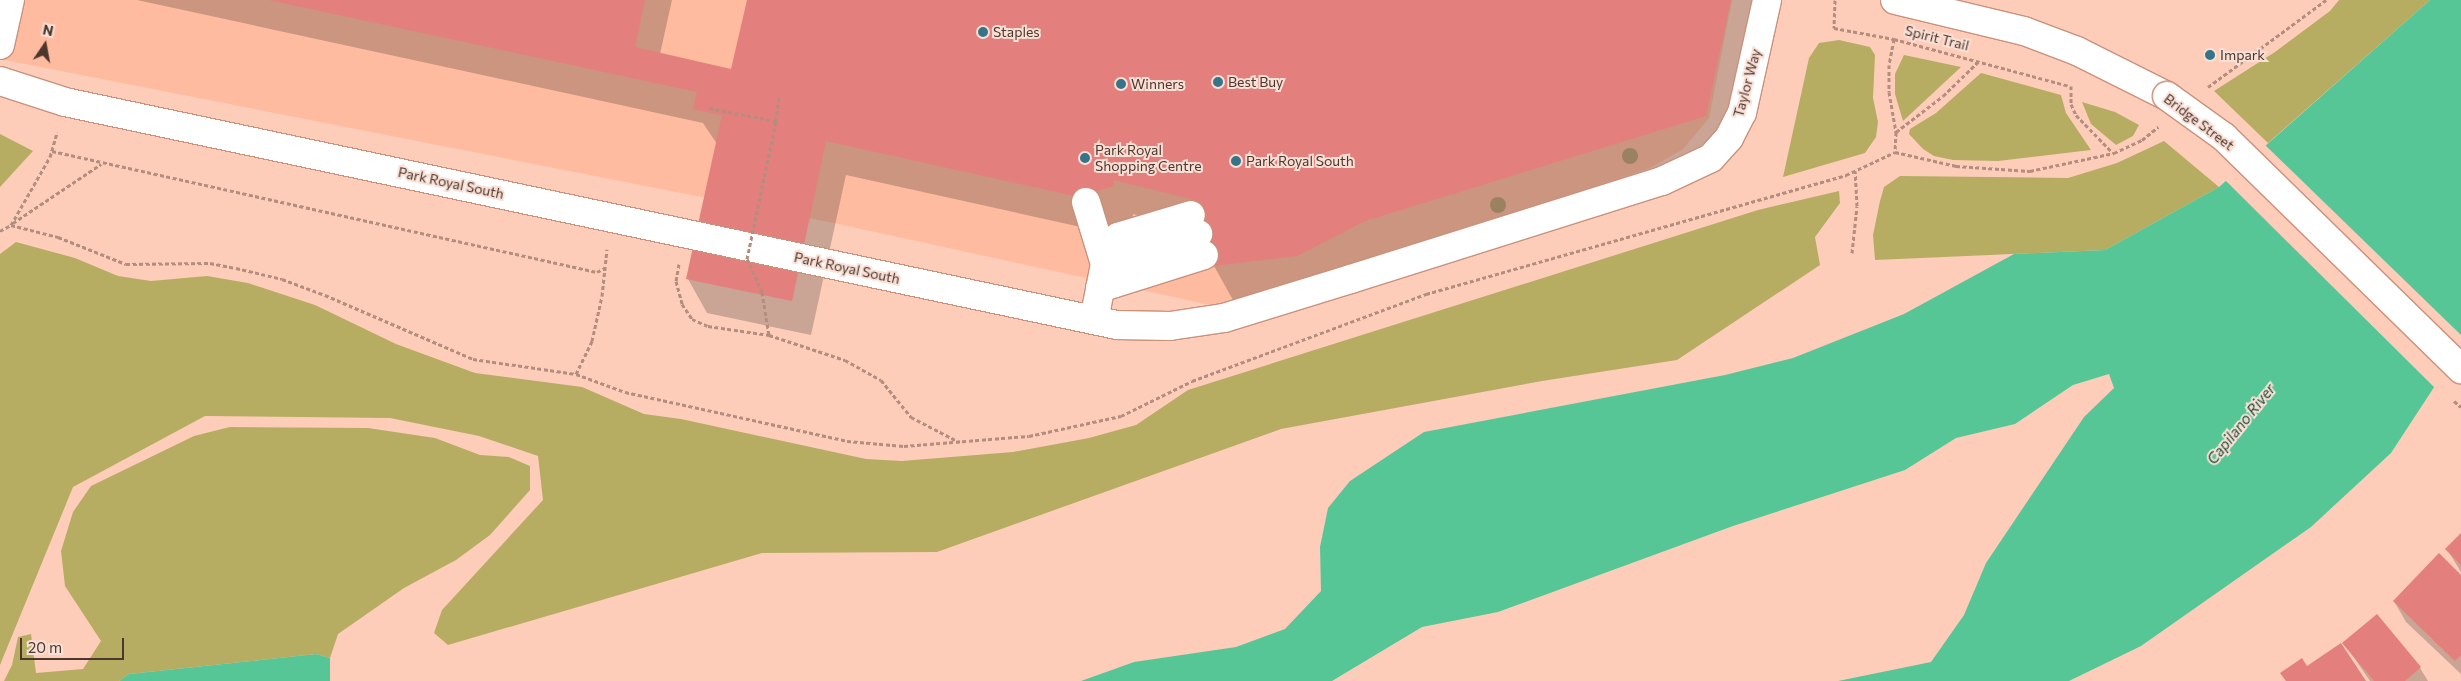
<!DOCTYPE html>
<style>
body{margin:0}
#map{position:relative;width:2461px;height:681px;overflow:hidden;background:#fdcdb9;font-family:Commissioner,sans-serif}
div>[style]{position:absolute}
.built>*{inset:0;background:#febba0}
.green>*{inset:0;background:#b6ad63}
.water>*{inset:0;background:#57c697}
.pier>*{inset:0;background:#fdcdb9}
.shadow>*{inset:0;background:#0003}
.building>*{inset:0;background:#e37f7c}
.path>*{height:3px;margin-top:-1.5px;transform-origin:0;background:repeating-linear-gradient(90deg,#b38d7e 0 4px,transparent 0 6.5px)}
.roads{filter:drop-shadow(1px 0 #ca917b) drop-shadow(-1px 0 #ca917b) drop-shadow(0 1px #ca917b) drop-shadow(0 -1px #ca917b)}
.minor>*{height:28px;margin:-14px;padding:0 14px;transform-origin:14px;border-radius:14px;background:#fff}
.path-bridge>*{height:3px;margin-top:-1.5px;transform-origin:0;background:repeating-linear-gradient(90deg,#b38d7e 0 4px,transparent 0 6.5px)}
.bridges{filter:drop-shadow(1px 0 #ca917b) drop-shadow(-1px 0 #ca917b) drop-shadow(0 1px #ca917b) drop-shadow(0 -1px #ca917b)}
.minor-bridge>*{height:28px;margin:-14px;padding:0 14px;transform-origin:14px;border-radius:14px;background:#fff}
.trees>*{width:16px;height:16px;margin:-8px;border-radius:50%;background:#9a8261}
.dots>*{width:14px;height:14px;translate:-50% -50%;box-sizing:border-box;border:2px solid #f9e0d6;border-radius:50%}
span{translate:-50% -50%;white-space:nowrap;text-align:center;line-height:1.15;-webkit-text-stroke:4px #f9e0d6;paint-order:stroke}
.poi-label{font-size:14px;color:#4d362c}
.left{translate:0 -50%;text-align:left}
.street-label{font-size:14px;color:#4d362c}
.water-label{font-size:15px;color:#1e4d39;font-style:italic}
.north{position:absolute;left:20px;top:20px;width:50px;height:50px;-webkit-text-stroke:4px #f9e0d6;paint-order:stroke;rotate:12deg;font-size:14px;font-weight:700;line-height:20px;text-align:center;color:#4d362c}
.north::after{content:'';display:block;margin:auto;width:18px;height:22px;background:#4d362c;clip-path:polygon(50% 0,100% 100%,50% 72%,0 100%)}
.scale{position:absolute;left:20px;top:638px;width:104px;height:22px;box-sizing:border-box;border:2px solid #4d362c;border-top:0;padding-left:6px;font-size:15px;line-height:18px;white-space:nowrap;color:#4d362c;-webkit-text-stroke:4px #f9e0d6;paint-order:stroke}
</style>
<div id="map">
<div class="built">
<div style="clip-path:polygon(0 0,1732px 0,1709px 118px,1683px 149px,1650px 168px,1224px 308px,829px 222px,0 59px)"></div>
</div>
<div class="green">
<div style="clip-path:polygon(2339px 0,2430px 0,2268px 143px,2214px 91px,2275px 52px,2330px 11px)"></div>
<div style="clip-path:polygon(1839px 40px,1870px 47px,1875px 55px,1873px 98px,1878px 122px,1876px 137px,1865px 153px,1783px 177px,1809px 58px,1819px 43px)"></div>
<div style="clip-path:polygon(1904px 55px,1961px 67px,1903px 121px,1895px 94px,1895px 74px)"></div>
<div style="clip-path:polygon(1981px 73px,2061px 95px,2066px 113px,2091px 150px,1998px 161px,1953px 160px,1934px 156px,1923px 149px,1909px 134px,1910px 129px,1936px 113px)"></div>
<div style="clip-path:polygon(2082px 102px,2115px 112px,2139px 125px,2133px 136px,2116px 145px,2091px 124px)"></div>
<div style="clip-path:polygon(0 134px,33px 151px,0 187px)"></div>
<div style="clip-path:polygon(2164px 141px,2219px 187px,2105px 250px,1875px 260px,1873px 235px,1880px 201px,1884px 187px,1900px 176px,2068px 178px,2117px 163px)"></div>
<div style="clip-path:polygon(1839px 191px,1840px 203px,1815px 237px,1820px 265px,1677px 360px,1542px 381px,1281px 429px,937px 552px,762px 553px,448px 645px,434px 633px,442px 610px,543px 500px,538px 456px,479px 436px,390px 418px,205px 416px,73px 487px,0 665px,0 254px,16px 242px,75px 258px,118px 276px,151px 281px,207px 276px,248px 283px,315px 305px,396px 344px,475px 373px,582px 387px,644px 414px,681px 419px,866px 459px,902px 461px,1013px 452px,1089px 438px,1136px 425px,1188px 390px,1758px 210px)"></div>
<div style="clip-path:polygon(230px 427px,368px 428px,435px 438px,480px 455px,509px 457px,530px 466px,530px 490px,490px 535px,456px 560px,404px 588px,338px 634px,330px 658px,316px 654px,129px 674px,119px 681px,4px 681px,12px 665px,18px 637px,31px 634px,36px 673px,83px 669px,101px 641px,65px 586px,61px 551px,73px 512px,91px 486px,194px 436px)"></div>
</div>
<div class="water">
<div style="clip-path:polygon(2430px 0,2461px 0,2461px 346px,2391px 453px,2311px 527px,2141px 646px,2069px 681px,1838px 681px,1931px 662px,1964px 615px,1986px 563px,2084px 417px,2114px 388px,2109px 374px,2073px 385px,2015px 424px,1956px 438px,1905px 470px,1733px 526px,1498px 612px,1422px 627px,1332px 681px,1081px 681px,1134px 662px,1236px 647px,1285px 629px,1321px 591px,1320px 547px,1328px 508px,1350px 481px,1424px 432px,1725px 375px,1793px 358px,1904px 314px,2014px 254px,2105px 250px,2219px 187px)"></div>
<div style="clip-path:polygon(316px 654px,330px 658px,330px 681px,119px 681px,129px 674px)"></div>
</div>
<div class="pier">
<div style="clip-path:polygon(2264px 144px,2461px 335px,2461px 350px,2436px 389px,2224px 179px)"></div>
</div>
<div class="shadow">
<div style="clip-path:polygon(137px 0,672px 0,660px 54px,732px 70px,748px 0,1759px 0,1725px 150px,1317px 290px,1233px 300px,1214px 266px,1205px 231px,1133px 214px,1132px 221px,1099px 231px,846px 175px,811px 335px,707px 313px,688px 279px,717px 144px,703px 123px)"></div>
<div style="clip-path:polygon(2461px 535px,2461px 572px,2447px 549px)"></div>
<div style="clip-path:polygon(2461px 577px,2461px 674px,2406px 622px,2394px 601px)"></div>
<div style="clip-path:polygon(2344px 643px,2420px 668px,2428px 681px,2370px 681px)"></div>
</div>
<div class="building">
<div style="clip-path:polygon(269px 0,645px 0,635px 47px,731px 69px,747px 0,1731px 0,1706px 116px,1365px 221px,1297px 256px,1212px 266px,1195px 200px,1114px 180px,1113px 186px,1079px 197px,826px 141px,792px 301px,686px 279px,722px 115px,693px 109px,697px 92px)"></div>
<div style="clip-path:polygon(2461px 533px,2461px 565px,2445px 549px)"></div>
<div style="clip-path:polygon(2439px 553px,2461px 575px,2461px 655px,2455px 661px,2393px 601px)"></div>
<div style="clip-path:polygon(2377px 614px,2421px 667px,2405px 681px,2374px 681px,2342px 643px)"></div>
<div style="clip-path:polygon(2341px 643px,2366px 681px,2286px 681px,2280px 673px,2302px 658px,2307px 666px)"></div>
</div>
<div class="path">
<div style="left:1835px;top:0;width:28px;rotate:92deg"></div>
<div style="left:1834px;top:28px;width:61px;rotate:10.4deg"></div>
<div style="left:1894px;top:39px;width:182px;rotate:15deg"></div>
<div style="left:1894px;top:39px;width:26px;rotate:101deg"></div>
<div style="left:1889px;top:65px;width:27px;rotate:90deg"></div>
<div style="left:1889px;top:92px;width:41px;rotate:80.1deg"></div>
<div style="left:1896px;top:132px;width:20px;rotate:93deg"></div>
<div style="left:2071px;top:86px;width:18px;rotate:90deg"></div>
<div style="left:2071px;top:104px;width:12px;rotate:66deg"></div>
<div style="left:2076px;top:115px;width:53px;rotate:45.8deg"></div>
<div style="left:2208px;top:87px;width:147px;rotate:-36.4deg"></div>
<div style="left:709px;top:108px;width:68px;rotate:11deg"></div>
<div style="left:776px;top:121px;width:26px;rotate:-83deg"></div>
<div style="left:1896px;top:132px;width:59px;rotate:-37.5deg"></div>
<div style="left:1943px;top:96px;width:50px;rotate:-44.2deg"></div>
<div style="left:52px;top:151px;width:558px;rotate:12.52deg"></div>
<div style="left:597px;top:272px;width:9px;rotate:-27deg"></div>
<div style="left:1895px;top:152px;width:63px;rotate:12.9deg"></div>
<div style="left:1956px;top:166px;width:74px;rotate:3.9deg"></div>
<div style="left:2030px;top:171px;width:86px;rotate:-12.1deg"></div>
<div style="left:2114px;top:153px;width:31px;rotate:-25deg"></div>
<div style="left:2142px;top:140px;width:21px;rotate:-39deg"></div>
<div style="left:13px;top:223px;width:106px;rotate:-33.8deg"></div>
<div style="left:11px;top:225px;width:78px;rotate:-60.2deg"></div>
<div style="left:50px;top:157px;width:26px;rotate:-74deg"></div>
<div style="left:0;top:231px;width:13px;rotate:-29deg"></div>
<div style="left:11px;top:225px;width:49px;rotate:14.3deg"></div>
<div style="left:58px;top:237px;width:73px;rotate:21.7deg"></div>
<div style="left:126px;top:264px;width:84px;rotate:-0.7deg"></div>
<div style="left:210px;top:263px;width:26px;rotate:11deg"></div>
<div style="left:236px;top:268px;width:47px;rotate:13.4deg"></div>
<div style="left:282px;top:279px;width:46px;rotate:20.4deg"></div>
<div style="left:325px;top:295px;width:161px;rotate:23.4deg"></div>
<div style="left:473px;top:359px;width:104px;rotate:8.3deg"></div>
<div style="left:576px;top:374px;width:52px;rotate:20.2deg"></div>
<div style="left:625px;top:392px;width:227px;rotate:12.4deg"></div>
<div style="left:847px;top:441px;width:57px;rotate:5deg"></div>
<div style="left:904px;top:446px;width:125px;rotate:-4.6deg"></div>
<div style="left:1029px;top:436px;width:94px;rotate:-12.3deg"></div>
<div style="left:1121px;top:416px;width:79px;rotate:-26.2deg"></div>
<div style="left:1192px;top:381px;width:250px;rotate:-20.4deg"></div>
<div style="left:1426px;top:294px;width:437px;rotate:-15.8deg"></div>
<div style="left:1846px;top:175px;width:54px;rotate:-25.1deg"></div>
<div style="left:1852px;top:253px;width:47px;rotate:-83.9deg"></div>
<div style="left:1857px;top:206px;width:35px;rotate:-93deg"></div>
<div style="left:679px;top:264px;width:17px;rotate:100deg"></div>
<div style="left:676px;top:281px;width:24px;rotate:75deg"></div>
<div style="left:682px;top:304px;width:18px;rotate:56deg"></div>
<div style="left:692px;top:319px;width:17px;rotate:24deg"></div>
<div style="left:708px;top:326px;width:62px;rotate:8.4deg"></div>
<div style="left:769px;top:335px;width:80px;rotate:18.2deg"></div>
<div style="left:845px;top:360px;width:41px;rotate:29.1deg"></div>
<div style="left:881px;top:380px;width:48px;rotate:51deg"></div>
<div style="left:911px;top:417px;width:54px;rotate:27.5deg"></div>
<div style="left:762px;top:292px;width:44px;rotate:80.8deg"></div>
<div style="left:576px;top:374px;width:37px;rotate:-64deg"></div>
<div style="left:592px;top:341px;width:46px;rotate:-77.5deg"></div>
<div style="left:602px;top:296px;width:47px;rotate:-83.9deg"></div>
</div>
<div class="roads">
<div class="minor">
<div style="left:1895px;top:0;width:133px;rotate:13.5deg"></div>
<div style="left:2024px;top:31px;width:57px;rotate:20.7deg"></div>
<div style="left:2077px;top:51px;width:101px;rotate:26.6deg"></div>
<div style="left:0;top:45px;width:46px;rotate:-77.5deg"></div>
<div style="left:0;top:81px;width:68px;rotate:17.9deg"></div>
<div style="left:65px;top:102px;width:1075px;rotate:11.97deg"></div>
<div style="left:1117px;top:325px;width:53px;rotate:1.1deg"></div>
<div style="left:1170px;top:326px;width:55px;rotate:-8.4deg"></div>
<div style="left:1224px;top:318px;width:133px;rotate:-17.1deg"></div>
<div style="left:1351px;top:279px;width:326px;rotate:-17.5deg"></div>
<div style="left:1662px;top:181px;width:54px;rotate:-25.1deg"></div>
<div style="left:1711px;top:158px;width:27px;rotate:-48deg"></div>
<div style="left:1729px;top:138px;width:28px;rotate:-63deg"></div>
<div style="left:1742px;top:113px;width:116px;rotate:-77.5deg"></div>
<div style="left:1086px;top:202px;width:65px;rotate:73deg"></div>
<div style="left:1105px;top:264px;width:57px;rotate:101.1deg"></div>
<div style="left:1105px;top:264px;width:30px;rotate:-64deg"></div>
<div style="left:1118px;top:237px;width:76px;rotate:-16.8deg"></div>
<div style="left:1105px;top:264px;width:98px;rotate:-17.9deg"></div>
<div style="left:1100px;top:288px;width:109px;rotate:-17.6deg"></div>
</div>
</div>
<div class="path-bridge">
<div style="left:762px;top:292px;width:36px;rotate:-114deg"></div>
<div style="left:747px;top:259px;width:141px;rotate:-78.1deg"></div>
<div style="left:2454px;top:401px;width:9px;rotate:41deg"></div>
</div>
<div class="bridges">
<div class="minor-bridge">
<div style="left:2167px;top:96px;width:70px;rotate:35.7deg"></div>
<div style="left:2224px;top:137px;width:332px;rotate:44.4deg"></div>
</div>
</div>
<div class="trees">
<div style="left:1630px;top:156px"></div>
<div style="left:1498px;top:205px"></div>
</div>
<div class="dots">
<div style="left:983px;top:32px;background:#357489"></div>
<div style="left:2210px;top:55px;background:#357489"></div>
<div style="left:1218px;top:82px;background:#357489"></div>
<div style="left:1121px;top:84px;background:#357489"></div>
<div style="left:1085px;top:158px;background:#357489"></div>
<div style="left:1236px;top:161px;background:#357489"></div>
</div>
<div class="poi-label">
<span class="left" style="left:993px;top:32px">Staples</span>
<span class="left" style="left:2220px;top:55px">Impark</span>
<span class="left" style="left:1228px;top:82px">Best Buy</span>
<span class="left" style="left:1131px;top:84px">Winners</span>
<span class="left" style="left:1095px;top:158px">Park Royal<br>Shopping Centre</span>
<span class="left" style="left:1246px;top:161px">Park Royal South</span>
</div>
<div class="street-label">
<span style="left:1937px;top:38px;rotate:14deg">Spirit Trail</span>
<span style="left:1747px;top:83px;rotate:-75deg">Taylor Way</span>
<span style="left:2199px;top:122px;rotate:37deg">Bridge Street</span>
<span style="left:451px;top:183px;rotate:12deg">Park Royal South</span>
<span style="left:847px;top:268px;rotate:12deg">Park Royal South</span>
</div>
<div class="water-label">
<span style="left:2241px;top:424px;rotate:-51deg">Capilano River</span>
</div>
<div class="north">N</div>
<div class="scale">20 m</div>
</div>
